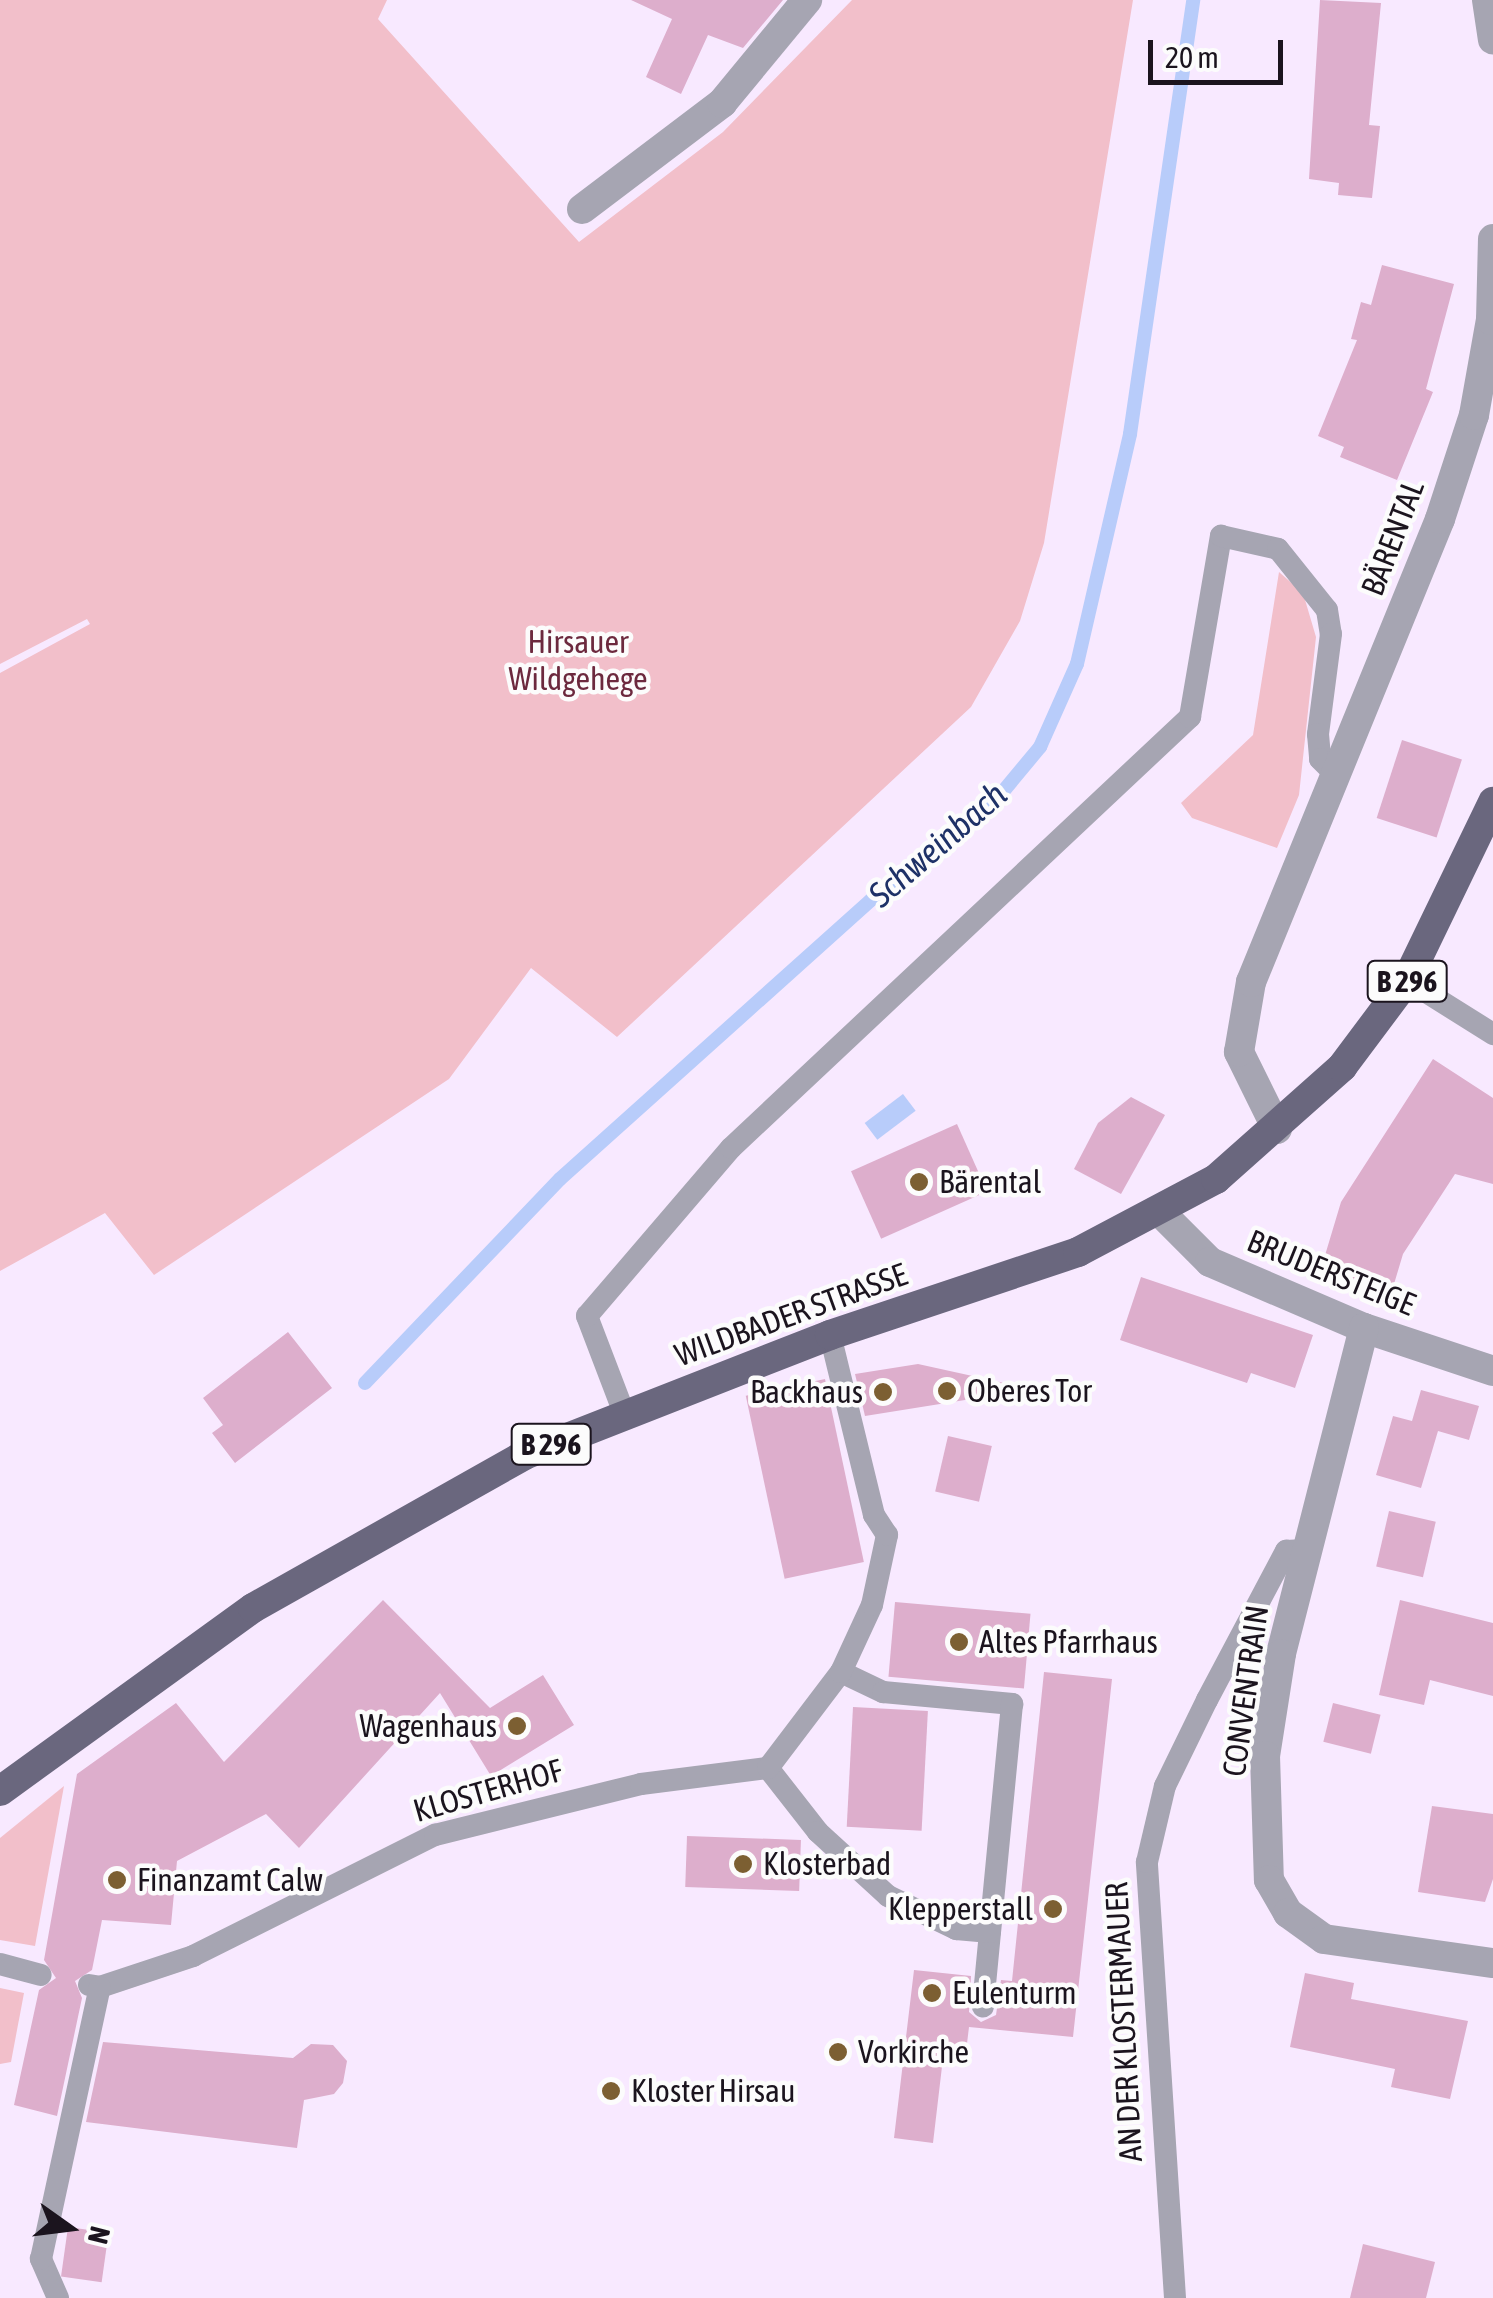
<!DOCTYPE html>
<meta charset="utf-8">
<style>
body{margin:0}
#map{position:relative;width:1493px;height:2298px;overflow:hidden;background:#f8e9ff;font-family:"Asap Condensed",sans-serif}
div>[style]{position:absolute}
.green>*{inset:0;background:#f2bfca}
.water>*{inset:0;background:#b8ccfa;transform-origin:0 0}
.stream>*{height:14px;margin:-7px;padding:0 7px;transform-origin:7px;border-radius:7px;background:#b8ccfa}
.building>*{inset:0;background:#ddaecc;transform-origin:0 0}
.lane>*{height:22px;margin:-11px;padding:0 11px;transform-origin:11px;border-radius:11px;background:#a6a5b2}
.street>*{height:30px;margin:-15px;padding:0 15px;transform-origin:15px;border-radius:15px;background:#a6a5b2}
.primary>*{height:30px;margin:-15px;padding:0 15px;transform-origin:15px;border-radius:15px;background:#6a677e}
.dots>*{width:28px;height:28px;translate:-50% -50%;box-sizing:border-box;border:5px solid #fcfcfc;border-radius:50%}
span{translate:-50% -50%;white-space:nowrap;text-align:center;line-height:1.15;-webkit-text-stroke:9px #fcfcfc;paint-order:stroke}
.shield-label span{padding:2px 8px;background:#fcfcfc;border:2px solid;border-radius:8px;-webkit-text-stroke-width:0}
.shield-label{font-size:30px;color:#1b141e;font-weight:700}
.street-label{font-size:32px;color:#1b141e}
.park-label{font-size:32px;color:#6c293e}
.poi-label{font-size:32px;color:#1b141e}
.left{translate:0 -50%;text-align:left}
.right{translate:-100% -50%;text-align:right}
.water-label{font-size:35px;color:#1e3167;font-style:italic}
.north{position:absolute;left:20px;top:2178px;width:100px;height:100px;-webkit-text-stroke:8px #fcfcfc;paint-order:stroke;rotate:104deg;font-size:28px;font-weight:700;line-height:40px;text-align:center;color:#1b141e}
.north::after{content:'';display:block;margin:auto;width:35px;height:45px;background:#1b141e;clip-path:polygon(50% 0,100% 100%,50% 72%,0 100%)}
.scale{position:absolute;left:1148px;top:40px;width:135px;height:45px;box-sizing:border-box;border:5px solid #1b141e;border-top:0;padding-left:12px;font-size:30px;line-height:35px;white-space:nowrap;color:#1b141e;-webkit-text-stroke:8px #fcfcfc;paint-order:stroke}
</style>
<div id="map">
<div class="green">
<div style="clip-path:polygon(0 0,387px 0,378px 19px,579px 242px,723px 132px,852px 0,1133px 0,1044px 543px,1020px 621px,971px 707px,617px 1037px,531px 968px,449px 1079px,154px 1275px,105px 1213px,0 1271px,0 673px,90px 624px,87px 619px,0 664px)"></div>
<div style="clip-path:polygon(1279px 572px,1303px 593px,1316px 637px,1299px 795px,1277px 848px,1192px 818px,1181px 803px,1253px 735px)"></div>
<div style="clip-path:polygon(64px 1786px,35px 1946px,0 1940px,0 1838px)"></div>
<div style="clip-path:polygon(0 1988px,24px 1993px,11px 2062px,0 2064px)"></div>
</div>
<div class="water">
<div style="left:903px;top:1094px;width:21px;height:48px;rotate:53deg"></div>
</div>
<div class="stream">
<div style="left:365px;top:1383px;width:282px;rotate:-46.3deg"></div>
<div style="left:560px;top:1179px;width:418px;rotate:-41.9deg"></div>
<div style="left:871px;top:900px;width:145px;rotate:-37.4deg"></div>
<div style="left:986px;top:812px;width:85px;rotate:-50.3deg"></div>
<div style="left:1040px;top:747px;width:91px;rotate:-66deg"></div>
<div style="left:1077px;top:664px;width:236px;rotate:-77deg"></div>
<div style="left:1130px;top:434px;width:439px;rotate:-81.7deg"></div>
</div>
<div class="building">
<div style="clip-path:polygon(631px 0,783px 0,743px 48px,708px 35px,681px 94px,646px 77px,672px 19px)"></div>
<div style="clip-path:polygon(1320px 0,1381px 3px,1369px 125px,1380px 126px,1372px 198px,1338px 195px,1339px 183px,1309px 179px)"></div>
<div style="clip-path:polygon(1382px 265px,1454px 284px,1426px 389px,1433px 392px,1397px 480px,1340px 457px,1344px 447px,1318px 436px,1357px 340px,1351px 339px,1361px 302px,1371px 305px)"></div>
<div style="left:1402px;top:740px;width:63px;height:82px;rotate:18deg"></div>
<div style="clip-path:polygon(1433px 1059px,1493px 1098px,1493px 1184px,1455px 1174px,1403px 1254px,1388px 1304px,1317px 1282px,1341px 1202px)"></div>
<div style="clip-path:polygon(1131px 1097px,1165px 1115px,1121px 1194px,1074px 1169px,1098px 1123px)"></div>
<div style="left:957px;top:1124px;width:74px;height:116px;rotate:66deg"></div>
<div style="clip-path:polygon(1141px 1277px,1313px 1335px,1295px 1388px,1251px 1373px,1247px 1383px,1120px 1340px)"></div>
<div style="clip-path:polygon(288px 1332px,332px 1388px,235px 1463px,212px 1433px,223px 1425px,203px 1398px)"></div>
<div style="clip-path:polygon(918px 1364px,1027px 1388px,1027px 1390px,865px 1416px,855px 1374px)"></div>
<div style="left:825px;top:1379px;width:187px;height:81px;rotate:78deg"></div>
<div style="clip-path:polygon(1421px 1390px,1479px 1406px,1469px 1440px,1438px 1431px,1421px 1488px,1376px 1475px,1393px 1416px,1412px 1421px)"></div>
<div style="left:948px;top:1436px;width:45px;height:57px;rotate:13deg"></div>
<div style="left:1389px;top:1511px;width:48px;height:57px;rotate:13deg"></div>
<div style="clip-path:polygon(383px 1600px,490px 1708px,543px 1675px,574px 1725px,491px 1776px,440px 1693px,299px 1848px,266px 1814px,177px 1861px,171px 1925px,102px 1920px,92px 1970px,75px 1981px,82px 1998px,57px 2116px,14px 2105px,39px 1990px,56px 1978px,44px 1960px,77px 1774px,176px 1703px,224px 1762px)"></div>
<div style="clip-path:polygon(1400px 1600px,1493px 1623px,1493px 1696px,1430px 1680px,1424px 1705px,1379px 1695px)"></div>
<div style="left:895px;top:1602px;width:136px;height:75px;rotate:5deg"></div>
<div style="clip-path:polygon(1044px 1672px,1112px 1679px,1073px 2037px,969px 2027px,965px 2060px,943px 2058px,933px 2143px,894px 2138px,914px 1970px,971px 1976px,969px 2012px,981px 2022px,996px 2015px,1001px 1980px,1012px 1981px)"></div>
<div style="left:1333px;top:1703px;width:49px;height:40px;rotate:14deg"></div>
<div style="left:853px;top:1707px;width:75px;height:120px;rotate:3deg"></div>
<div style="clip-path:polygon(1432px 1806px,1493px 1814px,1493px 1879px,1485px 1902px,1418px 1892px)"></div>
<div style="left:687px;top:1836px;width:114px;height:51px;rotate:2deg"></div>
<div style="clip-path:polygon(1305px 1973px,1354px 1983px,1351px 1999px,1468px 2021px,1450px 2099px,1391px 2087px,1395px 2069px,1290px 2047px)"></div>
<div style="clip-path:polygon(103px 2042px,293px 2058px,311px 2044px,333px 2045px,347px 2061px,343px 2083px,334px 2094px,304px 2100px,297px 2148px,86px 2122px)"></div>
<div style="left:68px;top:2227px;width:41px;height:50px;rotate:8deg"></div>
<div style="clip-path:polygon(1363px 2244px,1435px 2262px,1426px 2298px,1350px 2298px)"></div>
</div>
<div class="lane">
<div style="left:1407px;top:980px;width:102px;rotate:32.1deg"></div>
<div style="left:624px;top:1413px;width:104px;rotate:-110.9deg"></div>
<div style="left:587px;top:1316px;width:221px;rotate:-49.4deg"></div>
<div style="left:731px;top:1148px;width:630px;rotate:-43.2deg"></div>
<div style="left:1190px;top:717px;width:184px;rotate:-80.3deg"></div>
<div style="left:1221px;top:536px;width:58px;rotate:12.8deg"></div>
<div style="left:1278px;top:549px;width:78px;rotate:51.2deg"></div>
<div style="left:1327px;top:610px;width:24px;rotate:81deg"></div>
<div style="left:1331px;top:634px;width:101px;rotate:97.4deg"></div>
<div style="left:1318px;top:734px;width:25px;rotate:85deg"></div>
<div style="left:1320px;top:759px;width:24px;rotate:45deg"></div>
<div style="left:841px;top:1672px;width:47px;rotate:25.5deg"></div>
<div style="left:883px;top:1692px;width:130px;rotate:5.3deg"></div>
<div style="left:1012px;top:1704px;width:304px;rotate:95.5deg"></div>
<div style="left:768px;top:1768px;width:81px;rotate:52deg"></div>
<div style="left:818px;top:1832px;width:95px;rotate:42.4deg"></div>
<div style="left:888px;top:1896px;width:76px;rotate:25.9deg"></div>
<div style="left:956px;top:1929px;width:34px;rotate:5deg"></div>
<div style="left:0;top:1964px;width:42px;rotate:15deg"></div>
<div style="left:89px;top:1985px;width:11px;rotate:10deg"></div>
<div style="left:100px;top:1987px;width:98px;rotate:-18.4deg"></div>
<div style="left:193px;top:1956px;width:271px;rotate:-26.6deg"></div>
<div style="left:435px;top:1835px;width:212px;rotate:-13.9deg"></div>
<div style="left:641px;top:1784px;width:128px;rotate:-7.2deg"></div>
<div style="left:768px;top:1768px;width:121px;rotate:-52.8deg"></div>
<div style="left:841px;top:1672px;width:74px;rotate:-65.2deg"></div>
<div style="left:872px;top:1605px;width:72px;rotate:-77.9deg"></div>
<div style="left:887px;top:1535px;width:24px;rotate:-123deg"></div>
<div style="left:874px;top:1515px;width:185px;rotate:-103.7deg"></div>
<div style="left:58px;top:2298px;width:43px;rotate:-113.6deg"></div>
<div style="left:41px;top:2259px;width:278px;rotate:-77.8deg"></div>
<div style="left:1175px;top:2298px;width:437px;rotate:-93.7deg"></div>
<div style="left:1147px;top:1862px;width:78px;rotate:-76.7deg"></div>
<div style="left:1165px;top:1786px;width:96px;rotate:-64deg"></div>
<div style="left:1207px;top:1700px;width:169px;rotate:-62.1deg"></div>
<div style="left:1286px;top:1551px;width:18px;rotate:-3deg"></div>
</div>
<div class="street">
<div style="left:1487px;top:0;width:40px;rotate:81.5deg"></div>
<div style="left:582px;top:209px;width:176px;rotate:-37.1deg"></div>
<div style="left:722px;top:103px;width:134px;rotate:-50.5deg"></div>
<div style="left:1277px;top:1129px;width:86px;rotate:-116.3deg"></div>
<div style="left:1239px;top:1052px;width:71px;rotate:-80.3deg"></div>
<div style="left:1251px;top:982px;width:500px;rotate:-67.79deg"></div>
<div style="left:1440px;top:519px;width:109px;rotate:-71.9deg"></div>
<div style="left:1474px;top:415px;width:97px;rotate:-79.9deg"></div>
<div style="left:1491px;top:320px;width:81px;rotate:-88.6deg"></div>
<div style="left:1161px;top:1213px;width:69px;rotate:45deg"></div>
<div style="left:1210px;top:1262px;width:168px;rotate:23.2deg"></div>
<div style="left:1364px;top:1328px;width:136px;rotate:18.4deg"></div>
<div style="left:1364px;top:1328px;width:336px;rotate:104.3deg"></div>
<div style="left:1281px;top:1654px;width:103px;rotate:98.9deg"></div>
<div style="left:1265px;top:1756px;width:124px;rotate:88.2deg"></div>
<div style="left:1269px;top:1880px;width:38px;rotate:60deg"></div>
<div style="left:1288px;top:1913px;width:44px;rotate:35.8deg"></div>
<div style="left:1324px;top:1939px;width:171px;rotate:8.1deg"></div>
</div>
<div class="primary">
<div style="left:0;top:1791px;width:312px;rotate:-35.9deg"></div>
<div style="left:253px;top:1608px;width:311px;rotate:-29.4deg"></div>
<div style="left:524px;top:1455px;width:329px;rotate:-21.4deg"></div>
<div style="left:830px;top:1335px;width:262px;rotate:-18.5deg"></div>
<div style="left:1078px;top:1252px;width:156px;rotate:-27.9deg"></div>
<div style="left:1216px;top:1179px;width:169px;rotate:-41.6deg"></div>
<div style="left:1342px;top:1067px;width:109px;rotate:-53.2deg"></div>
<div style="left:1407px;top:980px;width:198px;rotate:-64.2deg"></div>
</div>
<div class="dots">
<div style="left:919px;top:1182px;background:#7c5f32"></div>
<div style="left:947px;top:1391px;background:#7c5f32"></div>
<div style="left:883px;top:1392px;background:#7c5f32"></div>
<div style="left:959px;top:1642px;background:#7c5f32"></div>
<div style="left:517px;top:1726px;background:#7c5f32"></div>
<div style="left:743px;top:1864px;background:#7c5f32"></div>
<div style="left:117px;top:1880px;background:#7c5f32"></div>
<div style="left:1053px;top:1909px;background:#7c5f32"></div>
<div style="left:932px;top:1993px;background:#7c5f32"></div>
<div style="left:838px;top:2052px;background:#7c5f32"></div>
<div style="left:611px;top:2091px;background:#7c5f32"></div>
</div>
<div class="shield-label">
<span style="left:1407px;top:981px">B 296</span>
<span style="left:551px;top:1444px">B 296</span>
</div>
<div class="street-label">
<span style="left:1393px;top:538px;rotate:-69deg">BÄRENTAL</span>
<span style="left:1331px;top:1273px;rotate:22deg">BRUDERSTEIGE</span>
<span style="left:791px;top:1315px;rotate:-20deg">WILDBADER STRASSE</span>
<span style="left:1246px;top:1691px;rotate:-82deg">CONVENTRAIN</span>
<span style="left:488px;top:1791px;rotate:-16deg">KLOSTERHOF</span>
<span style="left:1124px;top:2022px;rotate:-93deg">AN DER KLOSTERMAUER</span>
</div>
<div class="park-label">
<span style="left:578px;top:661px">Hirsauer<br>Wildgehege</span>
</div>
<div class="poi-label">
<span class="left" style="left:939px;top:1182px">Bärental</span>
<span class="left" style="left:967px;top:1391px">Oberes Tor</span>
<span class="right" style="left:863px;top:1392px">Backhaus</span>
<span class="left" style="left:979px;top:1642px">Altes Pfarrhaus</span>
<span class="right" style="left:497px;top:1726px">Wagenhaus</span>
<span class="left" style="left:763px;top:1864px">Klosterbad</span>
<span class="left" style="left:137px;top:1880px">Finanzamt Calw</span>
<span class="right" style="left:1033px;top:1909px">Klepperstall</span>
<span class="left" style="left:952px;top:1993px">Eulenturm</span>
<span class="left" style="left:858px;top:2052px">Vorkirche</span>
<span class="left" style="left:631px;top:2091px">Kloster Hirsau</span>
</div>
<div class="water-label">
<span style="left:937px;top:844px;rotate:-41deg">Schweinbach</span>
</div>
<div class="north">N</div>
<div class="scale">20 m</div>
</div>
